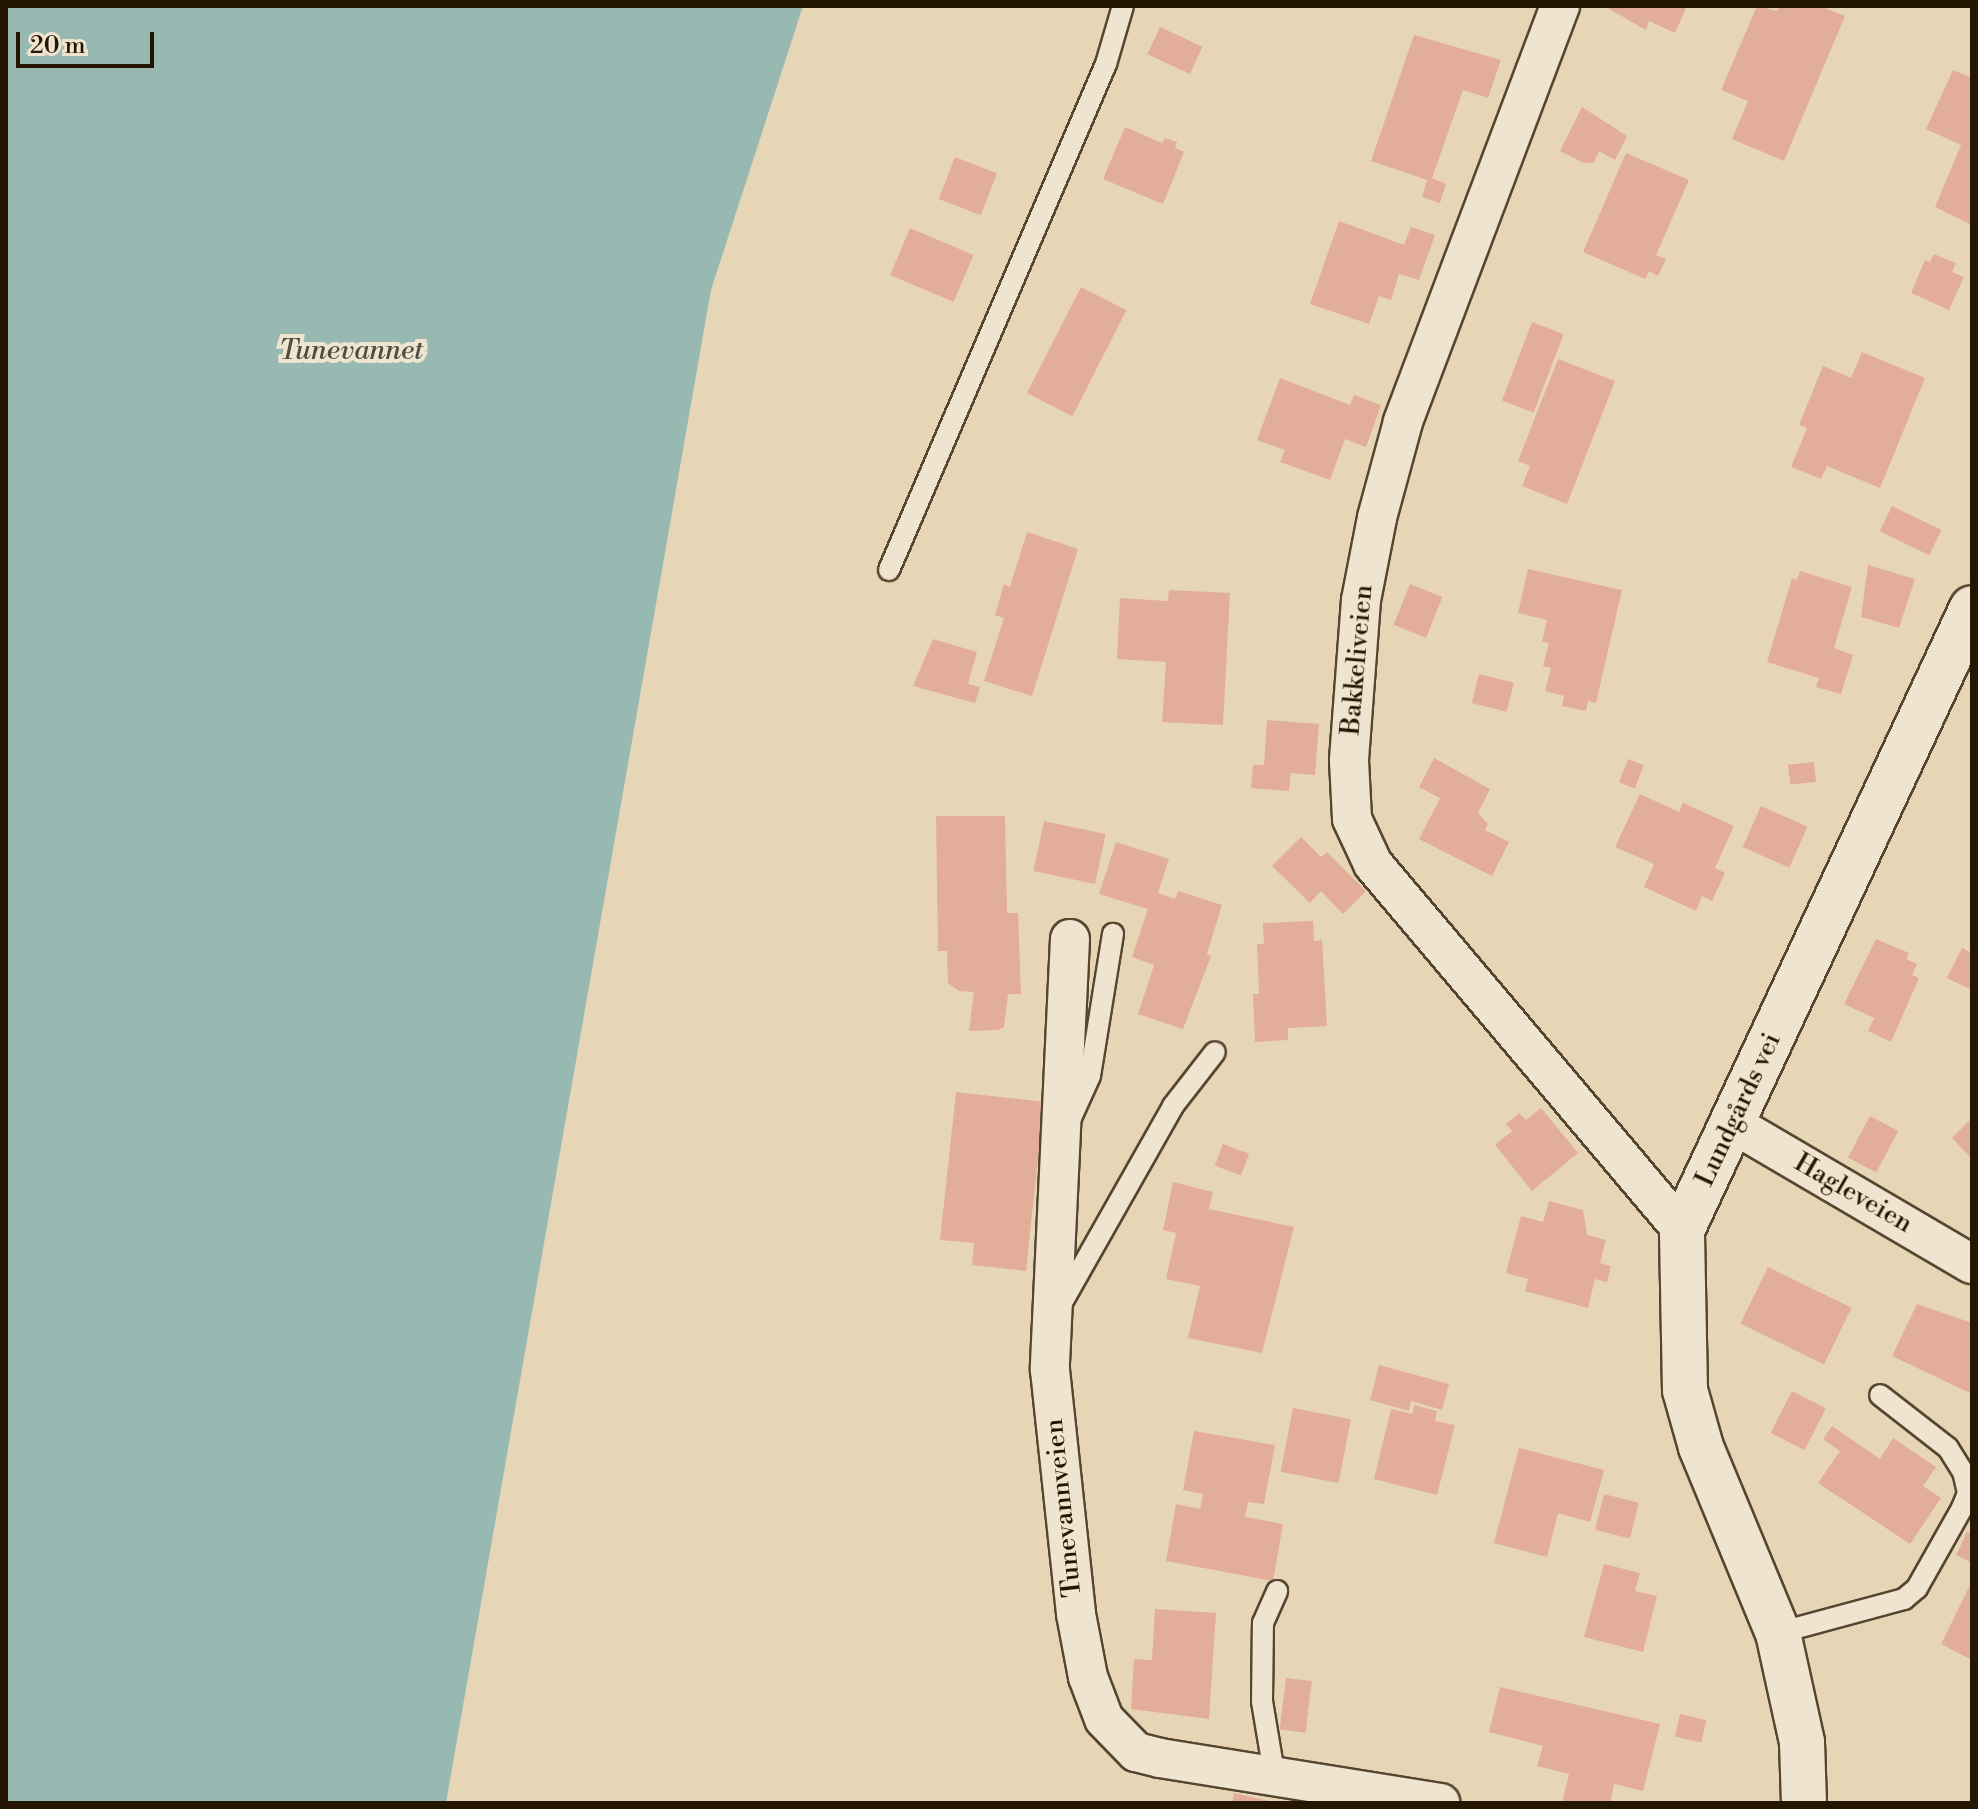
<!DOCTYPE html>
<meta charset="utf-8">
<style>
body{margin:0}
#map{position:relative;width:1978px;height:1809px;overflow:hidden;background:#e7d6b5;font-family:"Libre Bodoni",serif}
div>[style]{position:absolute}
.water>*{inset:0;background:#97b9b2}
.building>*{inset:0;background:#e3ae99;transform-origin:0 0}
.roads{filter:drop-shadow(2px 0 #564630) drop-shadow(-2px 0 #564630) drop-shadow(0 2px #564630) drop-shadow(0 -2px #564630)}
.service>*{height:20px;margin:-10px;padding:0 10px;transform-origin:10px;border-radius:10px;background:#efe4cf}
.minor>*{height:38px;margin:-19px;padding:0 19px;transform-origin:19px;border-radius:19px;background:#efe4cf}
.tertiary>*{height:44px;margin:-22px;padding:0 22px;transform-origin:22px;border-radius:22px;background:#efe4cf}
span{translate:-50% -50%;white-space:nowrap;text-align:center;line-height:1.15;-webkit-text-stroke:8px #efe4cf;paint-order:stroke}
.street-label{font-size:26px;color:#251603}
.water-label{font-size:28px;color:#4d4f40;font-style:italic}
.frame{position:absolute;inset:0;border:8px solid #251603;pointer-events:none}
.scale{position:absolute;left:16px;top:32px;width:138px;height:36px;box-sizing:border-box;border:4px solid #251603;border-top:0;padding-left:10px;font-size:24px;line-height:28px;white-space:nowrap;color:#251603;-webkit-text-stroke:6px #efe4cf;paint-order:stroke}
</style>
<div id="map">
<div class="water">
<div style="clip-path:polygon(6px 6px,803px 6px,711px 290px,446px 1803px,6px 1803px)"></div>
</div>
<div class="building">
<div style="clip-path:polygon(1604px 6px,1687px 6px,1675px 33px,1649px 21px,1646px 30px)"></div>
<div style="clip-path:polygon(1757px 6px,1777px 11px,1779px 6px,1820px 6px,1845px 16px,1784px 161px,1732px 139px,1748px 101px,1721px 90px)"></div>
<div style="left:1160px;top:27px;width:47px;height:30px;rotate:25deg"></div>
<div style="clip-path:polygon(1414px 35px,1501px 60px,1488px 98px,1463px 90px,1432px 178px,1446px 184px,1440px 203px,1422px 197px,1427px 180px,1371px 161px)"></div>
<div style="clip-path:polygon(1953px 70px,1972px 78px,1972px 225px,1935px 207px,1961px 145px,1926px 129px)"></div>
<div style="clip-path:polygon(1582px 107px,1627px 136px,1615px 160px,1599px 151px,1594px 162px,1584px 163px,1560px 151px)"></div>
<div style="clip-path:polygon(1125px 127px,1162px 143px,1165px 138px,1177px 142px,1175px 148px,1184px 152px,1163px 204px,1103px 179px)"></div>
<div style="clip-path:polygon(1626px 153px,1689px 180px,1656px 255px,1666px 259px,1658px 276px,1649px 271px,1645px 279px,1583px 252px)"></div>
<div style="left:955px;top:157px;width:45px;height:45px;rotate:21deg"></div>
<div style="clip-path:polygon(1339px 221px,1404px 245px,1411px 227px,1435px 235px,1419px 280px,1399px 274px,1391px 300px,1379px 296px,1369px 324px,1310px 304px)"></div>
<div style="left:910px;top:228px;width:69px;height:51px;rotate:23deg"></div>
<div style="clip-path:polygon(1934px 254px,1956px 263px,1952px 272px,1964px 277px,1949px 310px,1911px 293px,1925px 260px,1930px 262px)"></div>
<div style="left:1081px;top:287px;width:51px;height:119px;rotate:27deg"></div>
<div style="left:1532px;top:322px;width:34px;height:84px;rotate:21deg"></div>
<div style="clip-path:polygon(1862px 352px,1925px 378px,1880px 488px,1827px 466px,1821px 479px,1791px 467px,1807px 428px,1799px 425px,1823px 366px,1851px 378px)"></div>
<div style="clip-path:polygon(1558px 359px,1615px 381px,1567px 504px,1522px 486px,1530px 466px,1518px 461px)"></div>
<div style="clip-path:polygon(1280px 378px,1350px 405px,1354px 395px,1381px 405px,1366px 447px,1345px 439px,1330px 480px,1280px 462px,1285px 450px,1257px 440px)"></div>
<div style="left:1892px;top:506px;width:55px;height:28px;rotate:26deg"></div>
<div style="clip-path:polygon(1027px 532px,1078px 549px,1032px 696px,984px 681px,1004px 618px,995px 615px,1004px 584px,1010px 587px)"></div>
<div style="clip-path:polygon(1868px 565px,1915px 579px,1899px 628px,1861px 617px)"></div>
<div style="clip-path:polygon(1528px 569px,1622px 590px,1596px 703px,1588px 701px,1586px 711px,1562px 706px,1564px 696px,1545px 691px,1551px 668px,1543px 666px,1549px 643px,1542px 642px,1547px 620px,1518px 613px)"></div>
<div style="clip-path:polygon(1800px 571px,1852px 587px,1834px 648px,1853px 655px,1841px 694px,1816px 687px,1819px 678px,1767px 662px,1792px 578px,1797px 580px)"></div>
<div style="left:1410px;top:584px;width:35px;height:44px;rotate:22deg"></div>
<div style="clip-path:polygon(1169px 590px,1230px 593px,1223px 725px,1162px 722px,1166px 662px,1117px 659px,1120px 598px,1168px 601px)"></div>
<div style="clip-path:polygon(933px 639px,977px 652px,968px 684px,980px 687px,975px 703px,913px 686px)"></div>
<div style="left:1479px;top:674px;width:36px;height:30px;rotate:14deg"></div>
<div style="clip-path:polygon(1267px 720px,1319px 724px,1315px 775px,1291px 773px,1289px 791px,1251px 788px,1253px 765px,1264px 765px)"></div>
<div style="clip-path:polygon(1434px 758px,1490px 789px,1478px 813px,1488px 824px,1485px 830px,1509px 842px,1492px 876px,1419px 839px,1440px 798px,1419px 787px)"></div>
<div style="left:1628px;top:759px;width:17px;height:25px;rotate:21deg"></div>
<div style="left:1814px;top:762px;width:20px;height:26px;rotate:84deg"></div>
<div style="clip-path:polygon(1640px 794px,1679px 812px,1683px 803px,1734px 826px,1715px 868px,1725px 873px,1712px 901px,1702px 896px,1696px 911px,1644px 887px,1654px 864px,1615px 847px)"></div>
<div style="left:1761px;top:806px;width:51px;height:45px;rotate:24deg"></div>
<div style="clip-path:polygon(936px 816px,1005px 816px,1007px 913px,1018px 913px,1021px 994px,1008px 994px,1004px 1027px,998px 1030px,969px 1031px,974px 992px,959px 991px,948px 983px,947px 951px,938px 951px)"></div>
<div style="left:1044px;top:821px;width:63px;height:51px;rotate:12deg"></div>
<div style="clip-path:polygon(1301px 837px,1321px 857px,1327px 852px,1366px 891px,1343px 914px,1321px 891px,1310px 903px,1272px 866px)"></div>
<div style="clip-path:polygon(1116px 842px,1169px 859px,1158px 893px,1175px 899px,1178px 891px,1222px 905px,1207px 954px,1211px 956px,1183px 1029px,1138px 1014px,1154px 965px,1132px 957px,1148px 909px,1099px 894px)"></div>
<div style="clip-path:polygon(1313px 921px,1314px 941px,1322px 940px,1327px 1026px,1288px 1028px,1288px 1040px,1255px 1042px,1253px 994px,1259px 994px,1257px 944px,1264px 944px,1263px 923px)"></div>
<div style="clip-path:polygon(1876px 939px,1909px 953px,1906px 959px,1917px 964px,1912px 975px,1919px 978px,1891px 1042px,1868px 1031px,1874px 1018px,1844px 1004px)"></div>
<div style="clip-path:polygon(1962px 948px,1972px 953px,1972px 990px,1947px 978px)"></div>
<div style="clip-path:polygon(956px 1092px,1044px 1102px,1026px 1271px,972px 1265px,974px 1243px,940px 1240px)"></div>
<div style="clip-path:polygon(1541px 1108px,1578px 1153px,1532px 1191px,1495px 1145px,1512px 1131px,1506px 1124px,1519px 1113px,1526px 1120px)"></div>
<div style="left:1870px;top:1116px;width:32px;height:47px;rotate:28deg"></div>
<div style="clip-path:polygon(1972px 1118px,1972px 1159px,1952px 1138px)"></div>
<div style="left:1223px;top:1144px;width:28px;height:23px;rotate:21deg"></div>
<div style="clip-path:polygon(1173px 1182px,1213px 1192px,1209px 1209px,1294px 1227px,1262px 1353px,1188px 1338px,1200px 1286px,1166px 1279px,1176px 1233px,1163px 1230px)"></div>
<div style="clip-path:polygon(1549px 1201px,1583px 1210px,1587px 1235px,1606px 1240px,1600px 1263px,1611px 1266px,1607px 1282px,1595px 1279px,1588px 1308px,1525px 1291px,1528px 1279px,1506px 1273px,1521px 1216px,1543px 1222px)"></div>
<div style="left:1768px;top:1267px;width:93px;height:63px;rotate:26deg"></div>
<div style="clip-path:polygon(1917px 1304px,1972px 1323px,1972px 1394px,1892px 1356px)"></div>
<div style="clip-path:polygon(1379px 1365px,1449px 1384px,1442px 1410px,1411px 1401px,1409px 1411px,1370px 1400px)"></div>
<div style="left:1792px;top:1391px;width:38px;height:47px;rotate:27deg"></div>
<div style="clip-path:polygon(1414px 1405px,1437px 1411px,1435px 1421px,1455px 1425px,1437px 1495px,1374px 1479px,1391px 1409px,1412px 1414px)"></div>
<div style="left:1293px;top:1408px;width:59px;height:65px;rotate:11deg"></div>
<div style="clip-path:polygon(1832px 1426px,1880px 1459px,1893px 1438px,1936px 1467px,1923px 1486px,1941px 1498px,1910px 1544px,1818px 1483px,1840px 1451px,1823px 1439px)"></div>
<div style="clip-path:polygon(1194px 1431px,1275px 1445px,1264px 1504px,1248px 1502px,1245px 1517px,1283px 1524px,1273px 1581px,1166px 1561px,1176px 1504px,1200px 1509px,1203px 1494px,1183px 1490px)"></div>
<div style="clip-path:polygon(1519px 1448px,1604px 1470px,1590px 1522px,1558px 1513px,1547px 1557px,1494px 1543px)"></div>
<div style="left:1604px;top:1494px;width:36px;height:37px;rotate:14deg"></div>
<div style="clip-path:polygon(1967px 1532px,1972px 1534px,1972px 1563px,1956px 1555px)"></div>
<div style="clip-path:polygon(1604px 1564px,1640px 1573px,1635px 1591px,1657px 1596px,1643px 1652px,1584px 1637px)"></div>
<div style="clip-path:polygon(1972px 1581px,1972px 1660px,1941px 1644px)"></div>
<div style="clip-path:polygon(1155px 1609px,1216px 1613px,1209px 1719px,1131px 1709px,1134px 1659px,1152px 1660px)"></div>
<div style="left:1286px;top:1678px;width:26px;height:52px;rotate:7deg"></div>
<div style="clip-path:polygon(1500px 1687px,1660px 1724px,1643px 1791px,1614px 1784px,1610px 1803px,1562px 1803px,1569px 1774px,1537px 1766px,1543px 1746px,1489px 1732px)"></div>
<div style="left:1680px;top:1714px;width:27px;height:23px;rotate:13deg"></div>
<div style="clip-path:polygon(1234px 1793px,1273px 1802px,1273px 1803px,1232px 1803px)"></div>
</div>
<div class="roads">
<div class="service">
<div style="left:889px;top:570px;width:551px;rotate:-66.79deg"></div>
<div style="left:1106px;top:64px;width:60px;rotate:-73.7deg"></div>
<div style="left:1071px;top:1118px;width:46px;rotate:-65.7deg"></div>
<div style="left:1090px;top:1076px;width:144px;rotate:-80.8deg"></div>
<div style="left:1060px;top:1306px;width:230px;rotate:-60.5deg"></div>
<div style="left:1173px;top:1106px;width:68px;rotate:-52.1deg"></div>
<div style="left:1778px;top:1633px;width:131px;rotate:-15.1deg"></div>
<div style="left:1904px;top:1599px;width:17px;rotate:-40deg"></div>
<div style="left:1917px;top:1588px;width:92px;rotate:-60.6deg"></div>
<div style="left:1962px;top:1508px;width:16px;rotate:-68deg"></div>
<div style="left:1968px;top:1493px;width:22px;rotate:-103deg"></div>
<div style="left:1963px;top:1472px;width:28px;rotate:-122deg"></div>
<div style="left:1948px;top:1448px;width:86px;rotate:-142.1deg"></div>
<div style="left:1274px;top:1773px;width:73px;rotate:-99.5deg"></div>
<div style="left:1262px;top:1701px;width:78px;rotate:-89.3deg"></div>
<div style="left:1263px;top:1623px;width:35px;rotate:-66deg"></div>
</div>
<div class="minor">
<div style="left:1560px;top:6px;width:445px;rotate:110.7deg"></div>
<div style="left:1403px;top:422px;width:99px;rotate:105.2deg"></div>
<div style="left:1377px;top:518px;width:84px;rotate:101deg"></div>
<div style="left:1361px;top:600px;width:161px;rotate:94.3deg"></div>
<div style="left:1349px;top:761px;width:58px;rotate:87deg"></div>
<div style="left:1352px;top:819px;width:50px;rotate:65deg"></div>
<div style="left:1373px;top:864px;width:479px;rotate:49.8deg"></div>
<div style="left:1070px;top:939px;width:431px;rotate:92.7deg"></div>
<div style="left:1050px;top:1370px;width:245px;rotate:83.9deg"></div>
<div style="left:1076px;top:1614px;width:64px;rotate:79.2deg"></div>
<div style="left:1088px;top:1677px;width:45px;rotate:69.1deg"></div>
<div style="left:1104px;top:1719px;width:46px;rotate:45.9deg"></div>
<div style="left:1136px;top:1752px;width:25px;rotate:14deg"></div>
<div style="left:1160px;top:1758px;width:284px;rotate:9.1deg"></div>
<div style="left:1733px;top:1124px;width:277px;rotate:30.4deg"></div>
</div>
<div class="tertiary">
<div style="left:1804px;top:1803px;width:61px;rotate:-91.9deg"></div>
<div style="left:1802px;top:1742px;width:112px;rotate:-102.4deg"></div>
<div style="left:1778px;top:1633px;width:201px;rotate:-112.5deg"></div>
<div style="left:1701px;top:1447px;width:59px;rotate:-105.7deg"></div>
<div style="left:1685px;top:1390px;width:160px;rotate:-91.1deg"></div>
<div style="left:1682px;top:1230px;width:686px;rotate:-65deg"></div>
</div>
</div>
<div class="street-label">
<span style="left:1358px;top:660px;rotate:-85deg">Bakkeliveien</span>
<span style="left:1739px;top:1110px;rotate:-65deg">Lundgårds vei</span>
<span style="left:1853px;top:1194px;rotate:30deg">Hagleveien</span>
<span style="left:1064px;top:1508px;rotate:-96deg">Tunevannveien</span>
</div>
<div class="water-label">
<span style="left:351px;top:351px">Tunevannet</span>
</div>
<div class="frame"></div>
<div class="scale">20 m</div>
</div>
